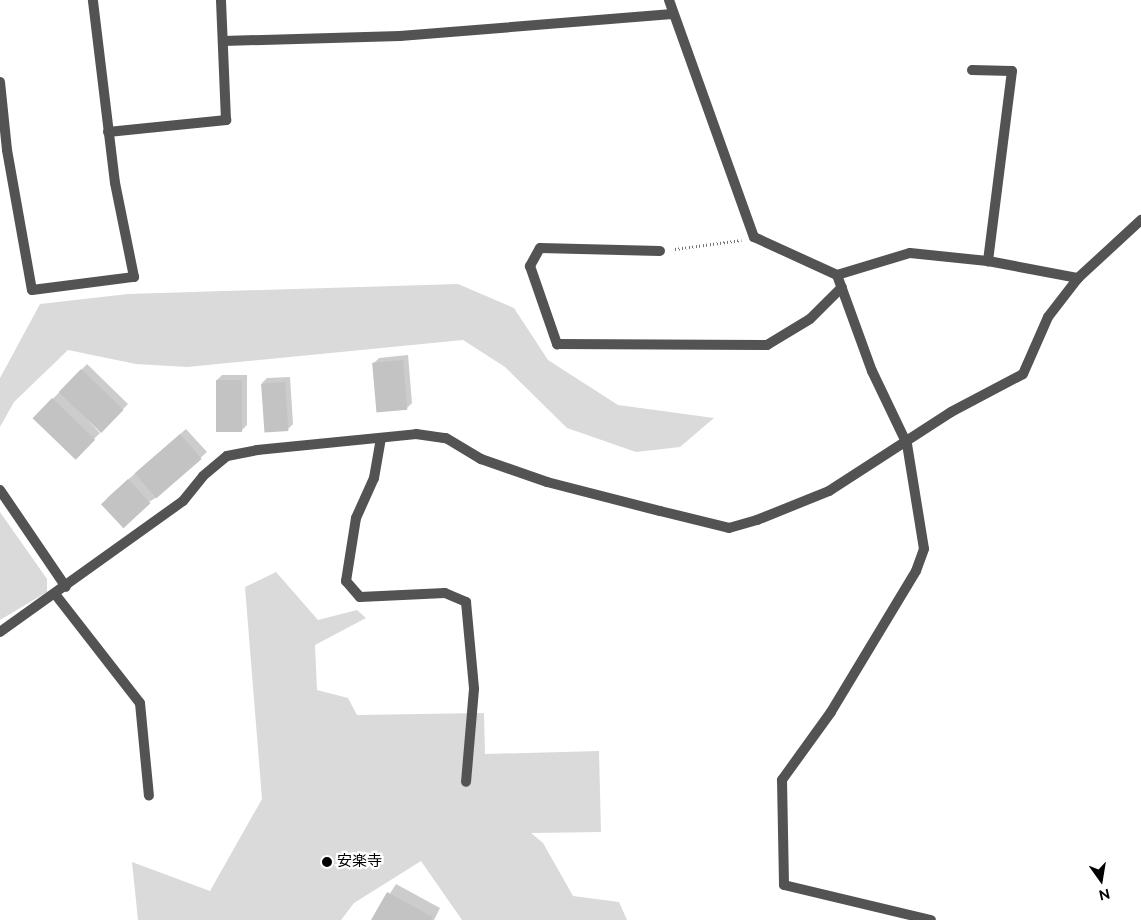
<!DOCTYPE html>
<meta charset="utf-8">
<style>
body{margin:0}
#map{position:relative;width:1141px;height:920px;overflow:hidden;background:#fff;font-family:Raleway,"Noto Sans JP",sans-serif}
div>[style]{position:absolute}
.green>*{inset:0;background:#dadada}
.shadow>*{inset:0;background:#0003}
.building>*{inset:0;background:#c3c3c3;transform-origin:0 0}
.path>*{height:3px;margin-top:-1.5px;transform-origin:0;background:repeating-linear-gradient(90deg,#757575 0 1px,transparent 0 3.5px)}
.lane>*{height:10px;margin:-5px;padding:0 5px;transform-origin:5px;border-radius:5px;background:#535353}
.street>*{height:10px;margin:-5px;padding:0 5px;transform-origin:5px;border-radius:5px;background:#535353}
.dots>*{width:14px;height:14px;translate:-50% -50%;box-sizing:border-box;border:2px solid #fff;border-radius:50%}
span{translate:-50% -50%;white-space:nowrap;text-align:center;line-height:1.15;-webkit-text-stroke:4.5px #fff;paint-order:stroke}
.poi-label{font-size:15px;color:#000}
.left{translate:0 -50%;text-align:left}
.north{position:absolute;left:1076px;top:855px;width:50px;height:50px;-webkit-text-stroke:4px #fff;paint-order:stroke;rotate:167deg;font-size:14px;font-weight:700;line-height:20px;text-align:center;color:#000}
.north::after{content:'';display:block;margin:auto;width:18px;height:22px;background:#000;clip-path:polygon(50% 0,100% 100%,50% 72%,0 100%)}
</style>
<div id="map">
<div class="green">
<div style="clip-path:polygon(458px 284px,514px 308px,548px 360px,618px 405px,714px 418px,680px 447px,636px 452px,567px 428px,505px 367px,463px 340px,187px 367px,136px 364px,68px 350px,14px 402px,0 427px,0 378px,40px 304px,128px 294px)"></div>
<div style="clip-path:polygon(0 512px,47px 579px,47px 592px,0 620px)"></div>
<div style="clip-path:polygon(276px 572px,318px 620px,357px 610px,366px 618px,315px 645px,317px 690px,348px 698px,357px 715px,484px 713px,485px 754px,599px 751px,601px 832px,531px 833px,543px 843px,573px 896px,619px 902px,627px 920px,462px 920px,421px 861px,354px 903px,341px 920px,138px 920px,132px 862px,210px 891px,262px 799px,245px 587px)"></div>
</div>
<div class="shadow">
<div style="clip-path:polygon(408px 355px,412px 403px,407px 408px,374px 363px,379px 358px)"></div>
<div style="clip-path:polygon(87px 364px,128px 404px,102px 431px,68px 399px,100px 433px,75px 458px,34px 418px)"></div>
<div style="clip-path:polygon(222px 375px,247px 375px,247px 425px,241px 431px,217px 380px)"></div>
<div style="clip-path:polygon(290px 377px,293px 424px,287px 430px,262px 383px,267px 378px)"></div>
<div style="clip-path:polygon(186px 429px,207px 452px,157px 497px,149px 502px,107px 498px)"></div>
<div style="clip-path:polygon(396px 884px,440px 908px,434px 920px,373px 920px)"></div>
</div>
<div class="building">
<div style="left:403px;top:360px;width:50px;height:31px;rotate:85deg"></div>
<div style="left:81px;top:369px;width:59px;height:32px;rotate:44deg"></div>
<div style="left:216px;top:380px;width:26px;height:52px"></div>
<div style="left:285px;top:382px;width:49px;height:24px;rotate:86deg"></div>
<div style="left:52px;top:398px;width:60px;height:28px;rotate:44deg"></div>
<div style="left:180px;top:434px;width:33px;height:60px;rotate:49deg"></div>
<div style="left:128px;top:479px;width:33px;height:37px;rotate:47deg"></div>
<div style="clip-path:polygon(387px 892px,433px 917px,431px 920px,371px 920px)"></div>
</div>
<div class="path">
<div style="left:675px;top:249px;width:67px;rotate:-7.8deg"></div>
</div>
<div class="lane">
<div style="left:669px;top:0;width:252px;rotate:70.3deg"></div>
<div style="left:754px;top:237px;width:91px;rotate:24.6deg"></div>
<div style="left:837px;top:275px;width:102px;rotate:70deg"></div>
<div style="left:872px;top:371px;width:81px;rotate:64.4deg"></div>
<div style="left:907px;top:444px;width:106px;rotate:80.8deg"></div>
<div style="left:924px;top:549px;width:23px;rotate:110deg"></div>
<div style="left:916px;top:571px;width:165px;rotate:121.1deg"></div>
<div style="left:831px;top:712px;width:84px;rotate:125.8deg"></div>
<div style="left:782px;top:780px;width:105px;rotate:88.9deg"></div>
<div style="left:784px;top:885px;width:151px;rotate:13.4deg"></div>
<div style="left:223px;top:41px;width:177px;rotate:-1.6deg"></div>
<div style="left:400px;top:36px;width:273px;rotate:-4.6deg"></div>
<div style="left:972px;top:70px;width:40px;rotate:1.4deg"></div>
<div style="left:1012px;top:71px;width:192px;rotate:97.2deg"></div>
<div style="left:660px;top:251px;width:120px;rotate:-178.6deg"></div>
<div style="left:540px;top:248px;width:21px;rotate:119deg"></div>
<div style="left:530px;top:266px;width:83px;rotate:70.9deg"></div>
<div style="left:557px;top:344px;width:210px;rotate:0.3deg"></div>
<div style="left:767px;top:345px;width:50px;rotate:-31.2deg"></div>
<div style="left:810px;top:319px;width:45px;rotate:-45deg"></div>
<div style="left:381px;top:438px;width:41px;rotate:99.9deg"></div>
<div style="left:374px;top:478px;width:44px;rotate:114.2deg"></div>
<div style="left:356px;top:518px;width:64px;rotate:99deg"></div>
<div style="left:346px;top:581px;width:21px;rotate:49deg"></div>
<div style="left:360px;top:597px;width:85px;rotate:-2.7deg"></div>
<div style="left:445px;top:593px;width:23px;rotate:23deg"></div>
<div style="left:466px;top:602px;width:87px;rotate:84.7deg"></div>
<div style="left:474px;top:689px;width:93px;rotate:94.9deg"></div>
<div style="left:55px;top:594px;width:138px;rotate:52.1deg"></div>
<div style="left:140px;top:703px;width:93px;rotate:84.5deg"></div>
</div>
<div class="street">
<div style="left:0;top:82px;width:68px;rotate:84.1deg"></div>
<div style="left:7px;top:150px;width:142px;rotate:79.9deg"></div>
<div style="left:32px;top:290px;width:103px;rotate:-7.3deg"></div>
<div style="left:134px;top:277px;width:96px;rotate:-101.4deg"></div>
<div style="left:115px;top:183px;width:184px;rotate:-96.9deg"></div>
<div style="left:108px;top:132px;width:119px;rotate:-5.8deg"></div>
<div style="left:226px;top:120px;width:120px;rotate:-92.4deg"></div>
<div style="left:837px;top:275px;width:76px;rotate:-16.8deg"></div>
<div style="left:910px;top:253px;width:78px;rotate:5.9deg"></div>
<div style="left:988px;top:261px;width:92px;rotate:10.7deg"></div>
<div style="left:0;top:490px;width:117px;rotate:55.8deg"></div>
<div style="left:0;top:632px;width:225px;rotate:-35.6deg"></div>
<div style="left:183px;top:501px;width:32px;rotate:-51deg"></div>
<div style="left:203px;top:476px;width:31px;rotate:-40deg"></div>
<div style="left:227px;top:456px;width:31px;rotate:-11deg"></div>
<div style="left:257px;top:450px;width:160px;rotate:-5.7deg"></div>
<div style="left:416px;top:434px;width:30px;rotate:8deg"></div>
<div style="left:446px;top:438px;width:41px;rotate:31deg"></div>
<div style="left:481px;top:459px;width:70px;rotate:19.2deg"></div>
<div style="left:547px;top:482px;width:117px;rotate:14.4deg"></div>
<div style="left:660px;top:511px;width:71px;rotate:13.8deg"></div>
<div style="left:729px;top:528px;width:29px;rotate:-16deg"></div>
<div style="left:757px;top:520px;width:78px;rotate:-21.9deg"></div>
<div style="left:829px;top:491px;width:145px;rotate:-32.9deg"></div>
<div style="left:951px;top:412px;width:81px;rotate:-27.8deg"></div>
<div style="left:1023px;top:374px;width:62px;rotate:-66.3deg"></div>
<div style="left:1048px;top:317px;width:49px;rotate:-52.4deg"></div>
<div style="left:1078px;top:278px;width:86px;rotate:-42.6deg"></div>
</div>
<div class="dots">
<div style="left:327px;top:862px;background:#000"></div>
</div>
<div class="poi-label">
<span class="left" style="left:337px;top:862px">安楽寺</span>
</div>
<div class="north">N</div>
</div>
